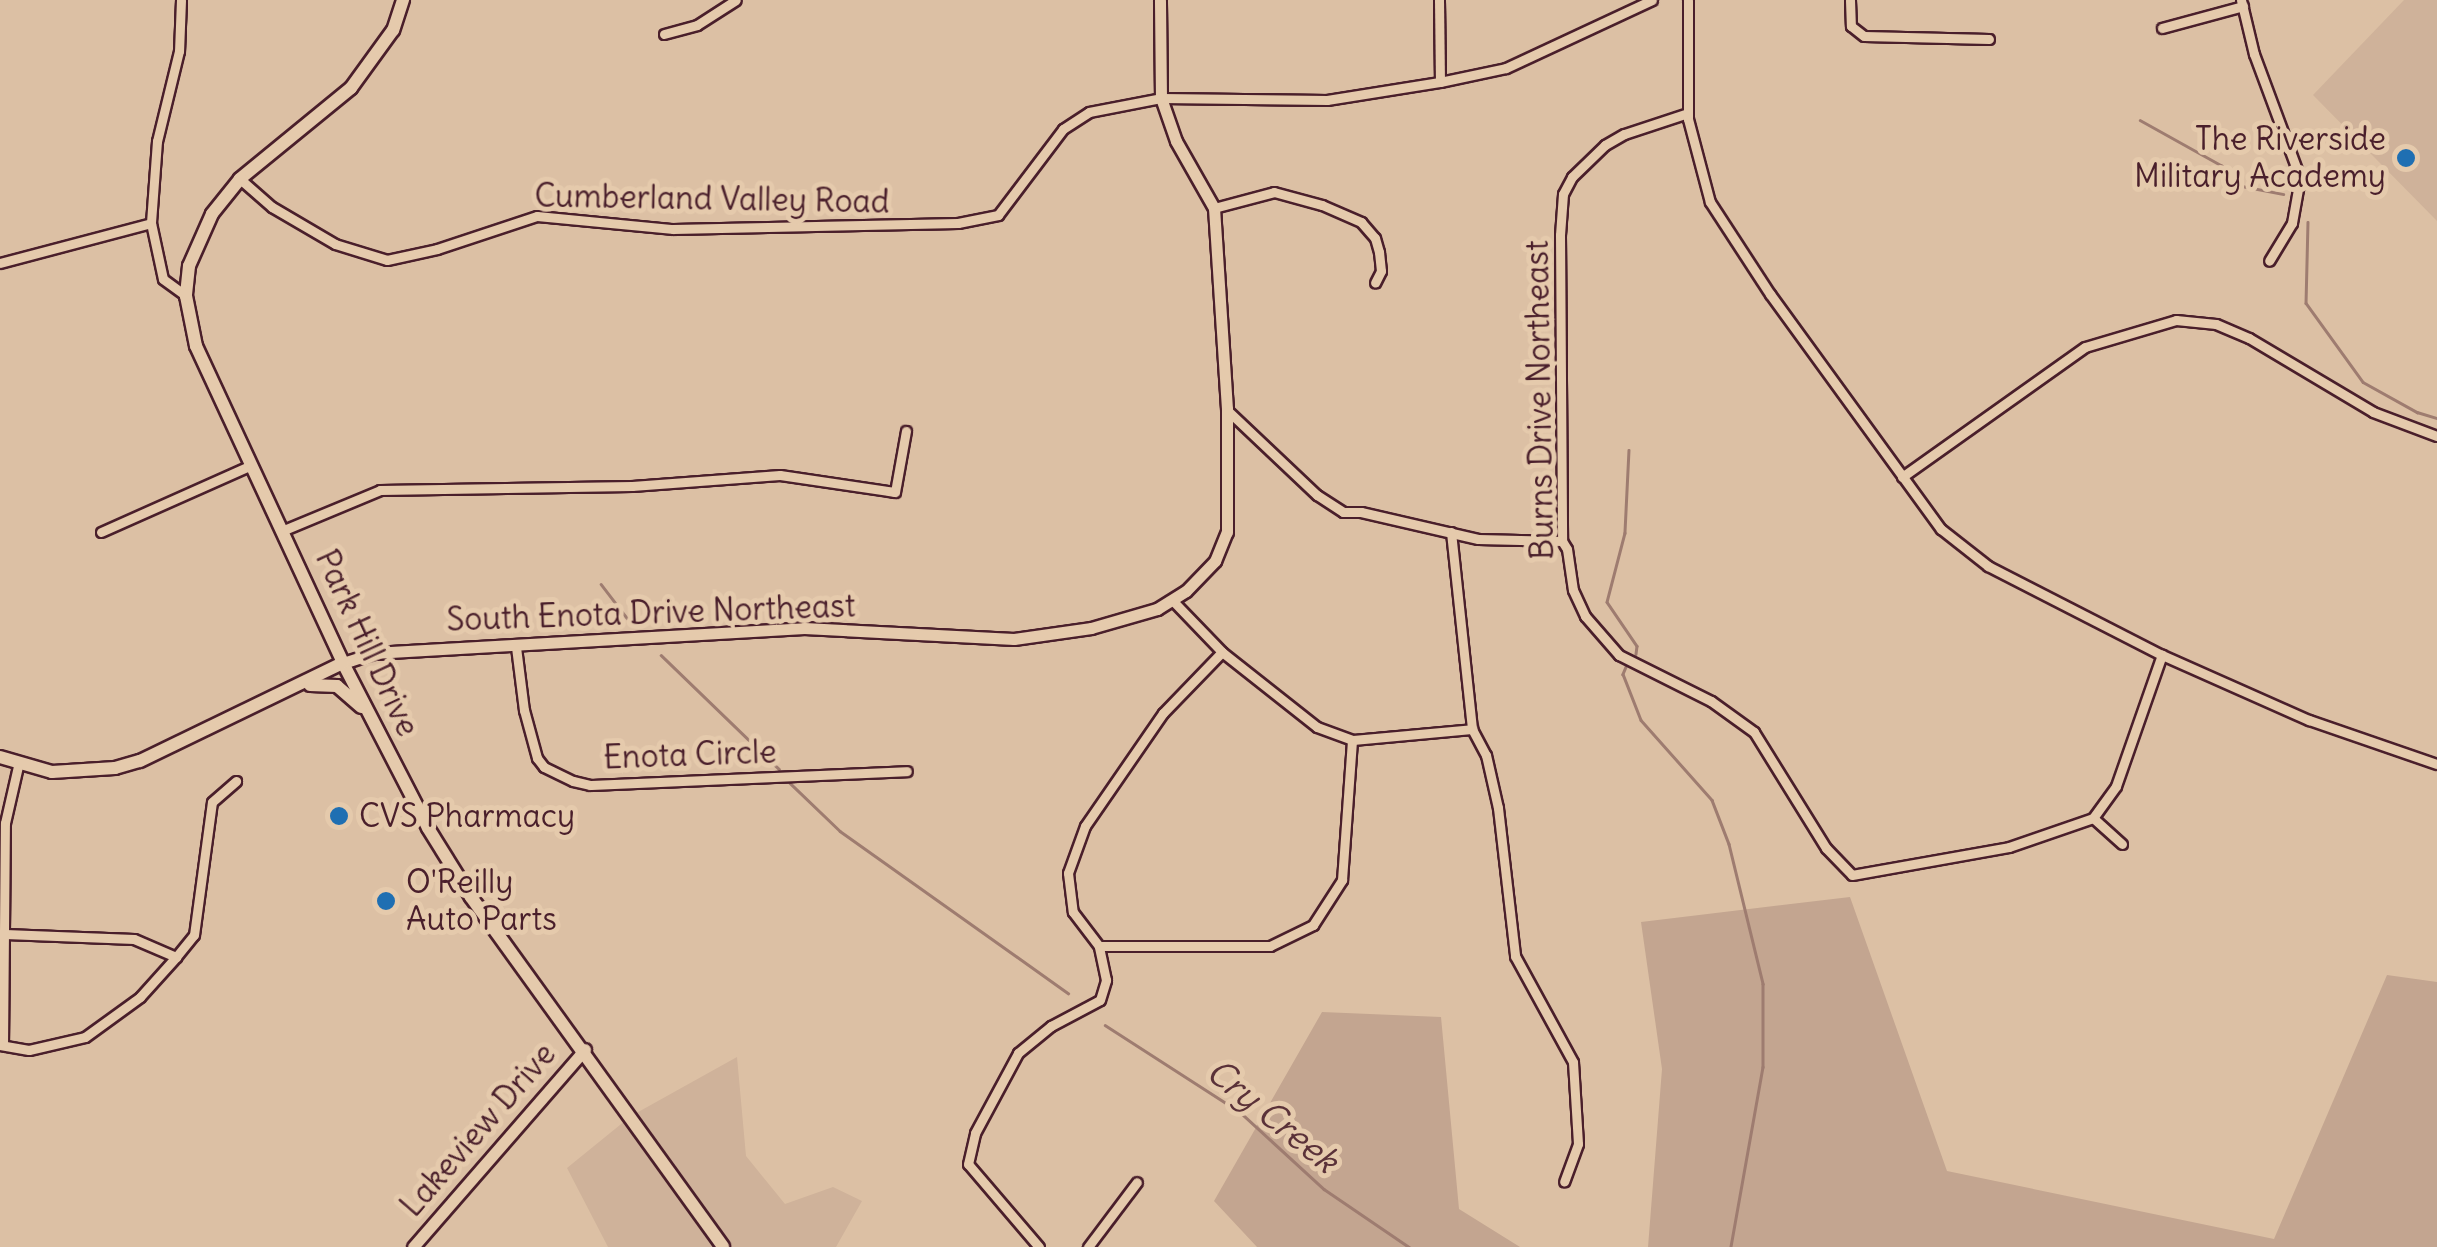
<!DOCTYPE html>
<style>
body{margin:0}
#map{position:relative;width:2437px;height:1247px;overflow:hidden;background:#dcc0a4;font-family:Delius,sans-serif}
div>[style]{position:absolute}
.built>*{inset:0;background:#cfb29a}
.green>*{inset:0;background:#c3a590}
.stream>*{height:2.5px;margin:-1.25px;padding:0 1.25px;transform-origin:1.25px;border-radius:1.25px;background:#9e7c70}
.roads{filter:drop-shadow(2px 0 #4a1f2b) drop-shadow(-2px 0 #4a1f2b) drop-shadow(0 2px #4a1f2b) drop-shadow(0 -2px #4a1f2b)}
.minor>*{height:9px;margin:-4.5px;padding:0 4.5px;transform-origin:4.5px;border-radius:4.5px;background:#e5caac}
.tertiary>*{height:11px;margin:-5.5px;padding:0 5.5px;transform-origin:5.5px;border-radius:5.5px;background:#e5caac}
.secondary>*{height:12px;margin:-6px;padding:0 6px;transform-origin:6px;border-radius:6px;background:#e5caac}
.dots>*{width:28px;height:28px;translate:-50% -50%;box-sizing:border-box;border:5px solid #e5caac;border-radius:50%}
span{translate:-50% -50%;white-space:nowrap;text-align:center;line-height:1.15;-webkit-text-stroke:10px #e5caac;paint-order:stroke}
.poi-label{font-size:32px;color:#4a1f2b}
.right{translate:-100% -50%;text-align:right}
.left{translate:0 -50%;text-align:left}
.street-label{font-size:32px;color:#4a1f2b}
.water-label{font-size:35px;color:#5b3239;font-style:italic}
</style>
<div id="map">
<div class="built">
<div style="clip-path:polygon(2404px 0,2437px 0,2437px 221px,2313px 95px)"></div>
<div style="clip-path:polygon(737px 1057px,746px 1156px,785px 1204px,833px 1187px,862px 1201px,836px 1247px,608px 1247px,567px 1168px,631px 1116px)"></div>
</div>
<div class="green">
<div style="clip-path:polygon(1850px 897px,1947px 1171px,2274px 1239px,2387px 975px,2437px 982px,2437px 1247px,1648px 1247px,1662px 1069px,1641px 922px)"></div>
<div style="clip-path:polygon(1322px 1012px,1441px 1017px,1459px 1209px,1520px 1247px,1257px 1247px,1214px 1201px)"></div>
</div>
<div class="stream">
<div style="left:2140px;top:120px;width:93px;rotate:29.1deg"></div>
<div style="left:2221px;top:165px;width:30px;rotate:45deg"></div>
<div style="left:2242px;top:186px;width:42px;rotate:11deg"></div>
<div style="left:2308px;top:222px;width:81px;rotate:91.4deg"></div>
<div style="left:2306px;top:303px;width:97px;rotate:54.2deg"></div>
<div style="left:2363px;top:382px;width:62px;rotate:29.1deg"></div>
<div style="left:2417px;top:412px;width:21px;rotate:17deg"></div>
<div style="left:1629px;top:450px;width:83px;rotate:92.8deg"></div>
<div style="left:1625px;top:533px;width:71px;rotate:104.6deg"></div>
<div style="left:1607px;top:602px;width:53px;rotate:55.7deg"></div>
<div style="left:1637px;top:646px;width:8px;rotate:97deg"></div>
<div style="left:601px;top:584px;width:43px;rotate:52.6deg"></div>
<div style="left:661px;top:655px;width:164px;rotate:44deg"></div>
<div style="left:1626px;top:667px;width:8px;rotate:113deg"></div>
<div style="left:1623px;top:674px;width:49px;rotate:68.6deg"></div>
<div style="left:1641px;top:720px;width:107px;rotate:48.4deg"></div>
<div style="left:1712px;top:800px;width:47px;rotate:68.9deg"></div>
<div style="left:1729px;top:844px;width:144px;rotate:76.3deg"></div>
<div style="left:1763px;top:984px;width:83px;rotate:90deg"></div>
<div style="left:1763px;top:1067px;width:183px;rotate:100.1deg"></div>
<div style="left:790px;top:783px;width:69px;rotate:43.8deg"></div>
<div style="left:840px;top:831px;width:280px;rotate:35.4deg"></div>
<div style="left:1105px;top:1025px;width:161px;rotate:32.8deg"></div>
<div style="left:1240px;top:1112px;width:114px;rotate:42.5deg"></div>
<div style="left:1324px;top:1189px;width:103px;rotate:34.3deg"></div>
</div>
<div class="roads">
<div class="minor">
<div style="left:181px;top:0;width:51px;rotate:92.2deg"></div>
<div style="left:179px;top:51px;width:93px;rotate:103.7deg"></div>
<div style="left:157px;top:141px;width:82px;rotate:94.2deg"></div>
<div style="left:151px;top:223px;width:57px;rotate:77.9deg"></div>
<div style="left:163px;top:279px;width:29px;rotate:36deg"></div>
<div style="left:1439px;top:0;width:82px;rotate:89.3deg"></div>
<div style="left:1688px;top:0;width:119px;rotate:90deg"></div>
<div style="left:1688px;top:119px;width:86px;rotate:75.2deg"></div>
<div style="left:1710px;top:202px;width:110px;rotate:56.9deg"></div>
<div style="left:1770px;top:294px;width:291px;rotate:54deg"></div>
<div style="left:1941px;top:529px;width:60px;rotate:38.2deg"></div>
<div style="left:1988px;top:566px;width:195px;rotate:27.1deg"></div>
<div style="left:2162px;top:655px;width:161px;rotate:23.9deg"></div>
<div style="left:2309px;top:720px;width:135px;rotate:19deg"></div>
<div style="left:1850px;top:0;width:26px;rotate:88deg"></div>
<div style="left:1851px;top:26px;width:16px;rotate:38deg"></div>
<div style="left:1864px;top:36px;width:125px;rotate:1.4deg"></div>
<div style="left:2241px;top:0;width:56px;rotate:76.5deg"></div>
<div style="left:2254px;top:54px;width:132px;rotate:69.6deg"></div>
<div style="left:2300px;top:178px;width:46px;rotate:100.1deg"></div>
<div style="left:2292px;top:223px;width:44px;rotate:121.2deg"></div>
<div style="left:2162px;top:28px;width:84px;rotate:-15.2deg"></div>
<div style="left:664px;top:34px;width:34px;rotate:-15deg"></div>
<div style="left:697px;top:25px;width:46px;rotate:-32.7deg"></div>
<div style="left:1688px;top:113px;width:67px;rotate:161.8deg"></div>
<div style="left:1624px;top:134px;width:22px;rotate:150deg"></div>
<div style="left:1605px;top:145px;width:46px;rotate:135.9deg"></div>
<div style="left:1572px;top:177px;width:19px;rotate:118deg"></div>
<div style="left:1563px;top:194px;width:41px;rotate:94.2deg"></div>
<div style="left:1560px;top:235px;width:306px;rotate:89.6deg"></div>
<div style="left:1562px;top:541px;width:9px;rotate:58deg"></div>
<div style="left:1567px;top:549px;width:41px;rotate:81.7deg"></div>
<div style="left:1573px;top:590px;width:29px;rotate:65deg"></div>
<div style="left:1585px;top:616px;width:52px;rotate:48.9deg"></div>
<div style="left:1619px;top:655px;width:103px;rotate:26.6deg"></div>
<div style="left:1711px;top:701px;width:53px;rotate:35.8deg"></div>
<div style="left:1754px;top:732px;width:137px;rotate:58.2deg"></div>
<div style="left:1826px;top:848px;width:37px;rotate:46deg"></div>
<div style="left:1852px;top:875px;width:159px;rotate:-10.1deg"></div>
<div style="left:2009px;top:847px;width:89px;rotate:-19deg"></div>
<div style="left:240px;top:179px;width:43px;rotate:41.2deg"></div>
<div style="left:272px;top:207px;width:73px;rotate:30.4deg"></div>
<div style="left:335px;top:244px;width:54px;rotate:17.1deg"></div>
<div style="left:387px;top:260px;width:51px;rotate:-12.4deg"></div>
<div style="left:437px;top:249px;width:105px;rotate:-18.3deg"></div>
<div style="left:537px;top:216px;width:137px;rotate:5.5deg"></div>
<div style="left:673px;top:229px;width:285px;rotate:-1.2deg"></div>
<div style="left:958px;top:223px;width:41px;rotate:-11.3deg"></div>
<div style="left:998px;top:215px;width:108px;rotate:-52.9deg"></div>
<div style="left:1063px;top:129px;width:31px;rotate:-33deg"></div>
<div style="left:1089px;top:112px;width:73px;rotate:-11deg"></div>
<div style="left:1161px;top:98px;width:166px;rotate:0.7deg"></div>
<div style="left:1327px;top:100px;width:114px;rotate:-9.1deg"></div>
<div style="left:1440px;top:82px;width:67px;rotate:-12deg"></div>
<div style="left:1506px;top:68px;width:161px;rotate:-25deg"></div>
<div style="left:1214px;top:208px;width:62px;rotate:-14.9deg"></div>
<div style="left:1274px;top:192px;width:50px;rotate:15.2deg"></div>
<div style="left:1322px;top:205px;width:43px;rotate:23.6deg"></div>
<div style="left:1361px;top:222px;width:21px;rotate:49deg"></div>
<div style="left:1375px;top:238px;width:15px;rotate:74deg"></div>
<div style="left:1379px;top:252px;width:19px;rotate:84deg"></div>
<div style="left:1381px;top:271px;width:13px;rotate:117deg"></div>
<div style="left:0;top:263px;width:156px;rotate:-14.8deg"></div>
<div style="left:1227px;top:410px;width:124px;rotate:43.4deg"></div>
<div style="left:1317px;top:495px;width:31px;rotate:33deg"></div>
<div style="left:1343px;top:512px;width:18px"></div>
<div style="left:1361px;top:512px;width:120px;rotate:13deg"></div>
<div style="left:1478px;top:539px;width:84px;rotate:1.4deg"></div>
<div style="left:1902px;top:477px;width:224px;rotate:-35.4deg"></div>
<div style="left:2085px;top:347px;width:95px;rotate:-16.5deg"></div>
<div style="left:2176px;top:320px;width:40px;rotate:5.7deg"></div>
<div style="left:2216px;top:324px;width:36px;rotate:23deg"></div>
<div style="left:2249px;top:338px;width:144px;rotate:30.8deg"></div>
<div style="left:2373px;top:412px;width:68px;rotate:20.6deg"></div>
<div style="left:284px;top:530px;width:104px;rotate:-22.6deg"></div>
<div style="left:380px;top:490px;width:252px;rotate:-0.9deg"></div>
<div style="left:632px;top:486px;width:148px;rotate:-4.3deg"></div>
<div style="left:780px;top:475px;width:116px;rotate:8.4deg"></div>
<div style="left:895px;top:492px;width:62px;rotate:-79.8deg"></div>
<div style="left:101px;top:532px;width:162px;rotate:-24deg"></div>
<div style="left:1451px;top:532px;width:198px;rotate:83.9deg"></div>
<div style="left:1472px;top:729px;width:30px;rotate:62deg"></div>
<div style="left:1486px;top:755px;width:54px;rotate:77.2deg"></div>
<div style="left:1498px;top:808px;width:149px;rotate:83.4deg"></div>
<div style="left:1515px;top:956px;width:121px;rotate:61.3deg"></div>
<div style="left:1573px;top:1062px;width:82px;rotate:86.5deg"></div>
<div style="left:1578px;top:1144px;width:40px;rotate:110.2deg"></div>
<div style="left:1173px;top:601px;width:71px;rotate:46.1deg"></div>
<div style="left:1222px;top:652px;width:121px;rotate:38.3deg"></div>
<div style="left:1317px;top:727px;width:37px;rotate:20deg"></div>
<div style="left:1352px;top:740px;width:121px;rotate:-5.2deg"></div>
<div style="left:516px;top:647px;width:64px;rotate:82.8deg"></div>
<div style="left:524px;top:710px;width:50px;rotate:74.8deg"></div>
<div style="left:537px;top:758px;width:11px;rotate:52deg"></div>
<div style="left:544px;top:767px;width:32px;rotate:26deg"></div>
<div style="left:573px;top:781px;width:17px;rotate:13deg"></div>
<div style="left:590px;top:785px;width:317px;rotate:-2.5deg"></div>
<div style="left:1222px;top:652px;width:85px;rotate:134deg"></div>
<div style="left:1163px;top:713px;width:137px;rotate:124.6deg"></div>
<div style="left:1085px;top:826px;width:50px;rotate:109.9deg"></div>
<div style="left:1068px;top:873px;width:39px;rotate:83deg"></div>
<div style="left:1073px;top:912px;width:43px;rotate:52.6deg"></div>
<div style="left:1099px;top:946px;width:171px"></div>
<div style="left:1270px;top:946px;width:48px;rotate:-26deg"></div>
<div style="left:1313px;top:925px;width:54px;rotate:-57.2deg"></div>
<div style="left:1342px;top:880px;width:140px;rotate:-85.9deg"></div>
<div style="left:2122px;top:844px;width:39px;rotate:-138deg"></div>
<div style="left:2093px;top:818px;width:39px;rotate:-54deg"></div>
<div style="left:2116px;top:786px;width:139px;rotate:-70.7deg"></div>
<div style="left:5px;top:934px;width:129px;rotate:2.2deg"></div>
<div style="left:134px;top:939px;width:46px;rotate:23.2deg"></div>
<div style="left:0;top:1045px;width:29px;rotate:10deg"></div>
<div style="left:29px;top:1050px;width:57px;rotate:-13.1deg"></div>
<div style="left:85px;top:1037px;width:68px;rotate:-36deg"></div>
<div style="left:140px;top:997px;width:54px;rotate:-48deg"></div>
<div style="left:176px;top:957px;width:28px;rotate:-51deg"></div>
<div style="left:194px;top:935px;width:134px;rotate:-82.3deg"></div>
<div style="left:212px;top:802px;width:32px;rotate:-41deg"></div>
<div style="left:3px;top:1045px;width:222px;rotate:-89.5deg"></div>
<div style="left:5px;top:823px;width:63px;rotate:-77.1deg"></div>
<div style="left:1039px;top:1247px;width:109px;rotate:-130.5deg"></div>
<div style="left:968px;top:1164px;width:32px;rotate:-77deg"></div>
<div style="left:975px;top:1133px;width:91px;rotate:-61.7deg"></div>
<div style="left:1018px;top:1053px;width:43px;rotate:-39.3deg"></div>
<div style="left:1051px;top:1026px;width:55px;rotate:-28deg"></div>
<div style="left:1100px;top:1000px;width:21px;rotate:-73deg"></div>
<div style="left:1106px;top:980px;width:35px;rotate:-102deg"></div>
<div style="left:1088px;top:1247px;width:81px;rotate:-53deg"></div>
</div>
<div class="tertiary">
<div style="left:343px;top:663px;width:32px;rotate:-18deg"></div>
<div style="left:373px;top:653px;width:432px;rotate:-3.3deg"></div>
<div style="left:804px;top:628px;width:210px;rotate:3deg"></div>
<div style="left:1014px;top:639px;width:78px;rotate:-8.1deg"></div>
<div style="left:1091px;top:628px;width:69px;rotate:-16.1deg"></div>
<div style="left:1157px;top:609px;width:34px;rotate:-32deg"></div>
<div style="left:1186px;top:591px;width:42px;rotate:-46deg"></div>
<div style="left:1215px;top:561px;width:31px;rotate:-68deg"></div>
<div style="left:1227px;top:532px;width:123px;rotate:-90deg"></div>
<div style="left:1227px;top:409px;width:201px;rotate:-93.7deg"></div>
<div style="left:1214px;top:208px;width:77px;rotate:-119.6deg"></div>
<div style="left:1176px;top:141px;width:46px;rotate:-109.2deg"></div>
<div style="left:1161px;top:98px;width:98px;rotate:-90.6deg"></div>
<div style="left:413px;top:1247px;width:262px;rotate:-49deg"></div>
</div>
<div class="secondary">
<div style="left:403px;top:0;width:32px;rotate:108deg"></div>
<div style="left:393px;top:30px;width:72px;rotate:125.9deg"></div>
<div style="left:351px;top:88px;width:144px;rotate:140.7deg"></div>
<div style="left:240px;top:179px;width:45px;rotate:128.7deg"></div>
<div style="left:212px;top:214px;width:57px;rotate:113.9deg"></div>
<div style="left:189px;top:266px;width:30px;rotate:96deg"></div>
<div style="left:186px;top:296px;width:51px;rotate:78.7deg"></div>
<div style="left:196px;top:346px;width:349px;rotate:65.1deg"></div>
<div style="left:343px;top:663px;width:186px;rotate:62.7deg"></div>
<div style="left:428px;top:828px;width:81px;rotate:58.1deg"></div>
<div style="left:471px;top:897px;width:431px;rotate:54.2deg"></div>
<div style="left:310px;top:685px;width:27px;rotate:2deg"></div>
<div style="left:337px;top:686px;width:32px;rotate:41deg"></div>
<div style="left:0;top:757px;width:54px;rotate:16.1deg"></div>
<div style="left:52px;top:772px;width:63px;rotate:-3.6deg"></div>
<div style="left:115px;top:768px;width:26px;rotate:-16deg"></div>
<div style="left:140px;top:761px;width:225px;rotate:-25.8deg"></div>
</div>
</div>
<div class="dots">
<div style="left:2406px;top:158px;background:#1f6fb2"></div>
<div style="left:339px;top:816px;background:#1f6fb2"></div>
<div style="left:386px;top:901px;background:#1f6fb2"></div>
</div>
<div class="poi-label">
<span class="right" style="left:2386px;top:158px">The Riverside<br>Military Academy</span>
<span class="left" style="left:359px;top:816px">CVS Pharmacy</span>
<span class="left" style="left:406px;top:901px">O'Reilly<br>Auto Parts</span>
</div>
<div class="street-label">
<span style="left:712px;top:199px;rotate:1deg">Cumberland Valley Road</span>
<span style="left:1540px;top:400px;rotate:-91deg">Burns Drive Northeast</span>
<span style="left:651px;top:613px;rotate:-2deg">South Enota Drive Northeast</span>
<span style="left:367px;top:643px;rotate:65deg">Park Hill Drive</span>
<span style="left:690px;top:755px;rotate:-2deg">Enota Circle</span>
<span style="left:478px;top:1130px;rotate:-49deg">Lakeview Drive</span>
</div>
<div class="water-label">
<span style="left:1273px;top:1115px;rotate:39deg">Cry Creek</span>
</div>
</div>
